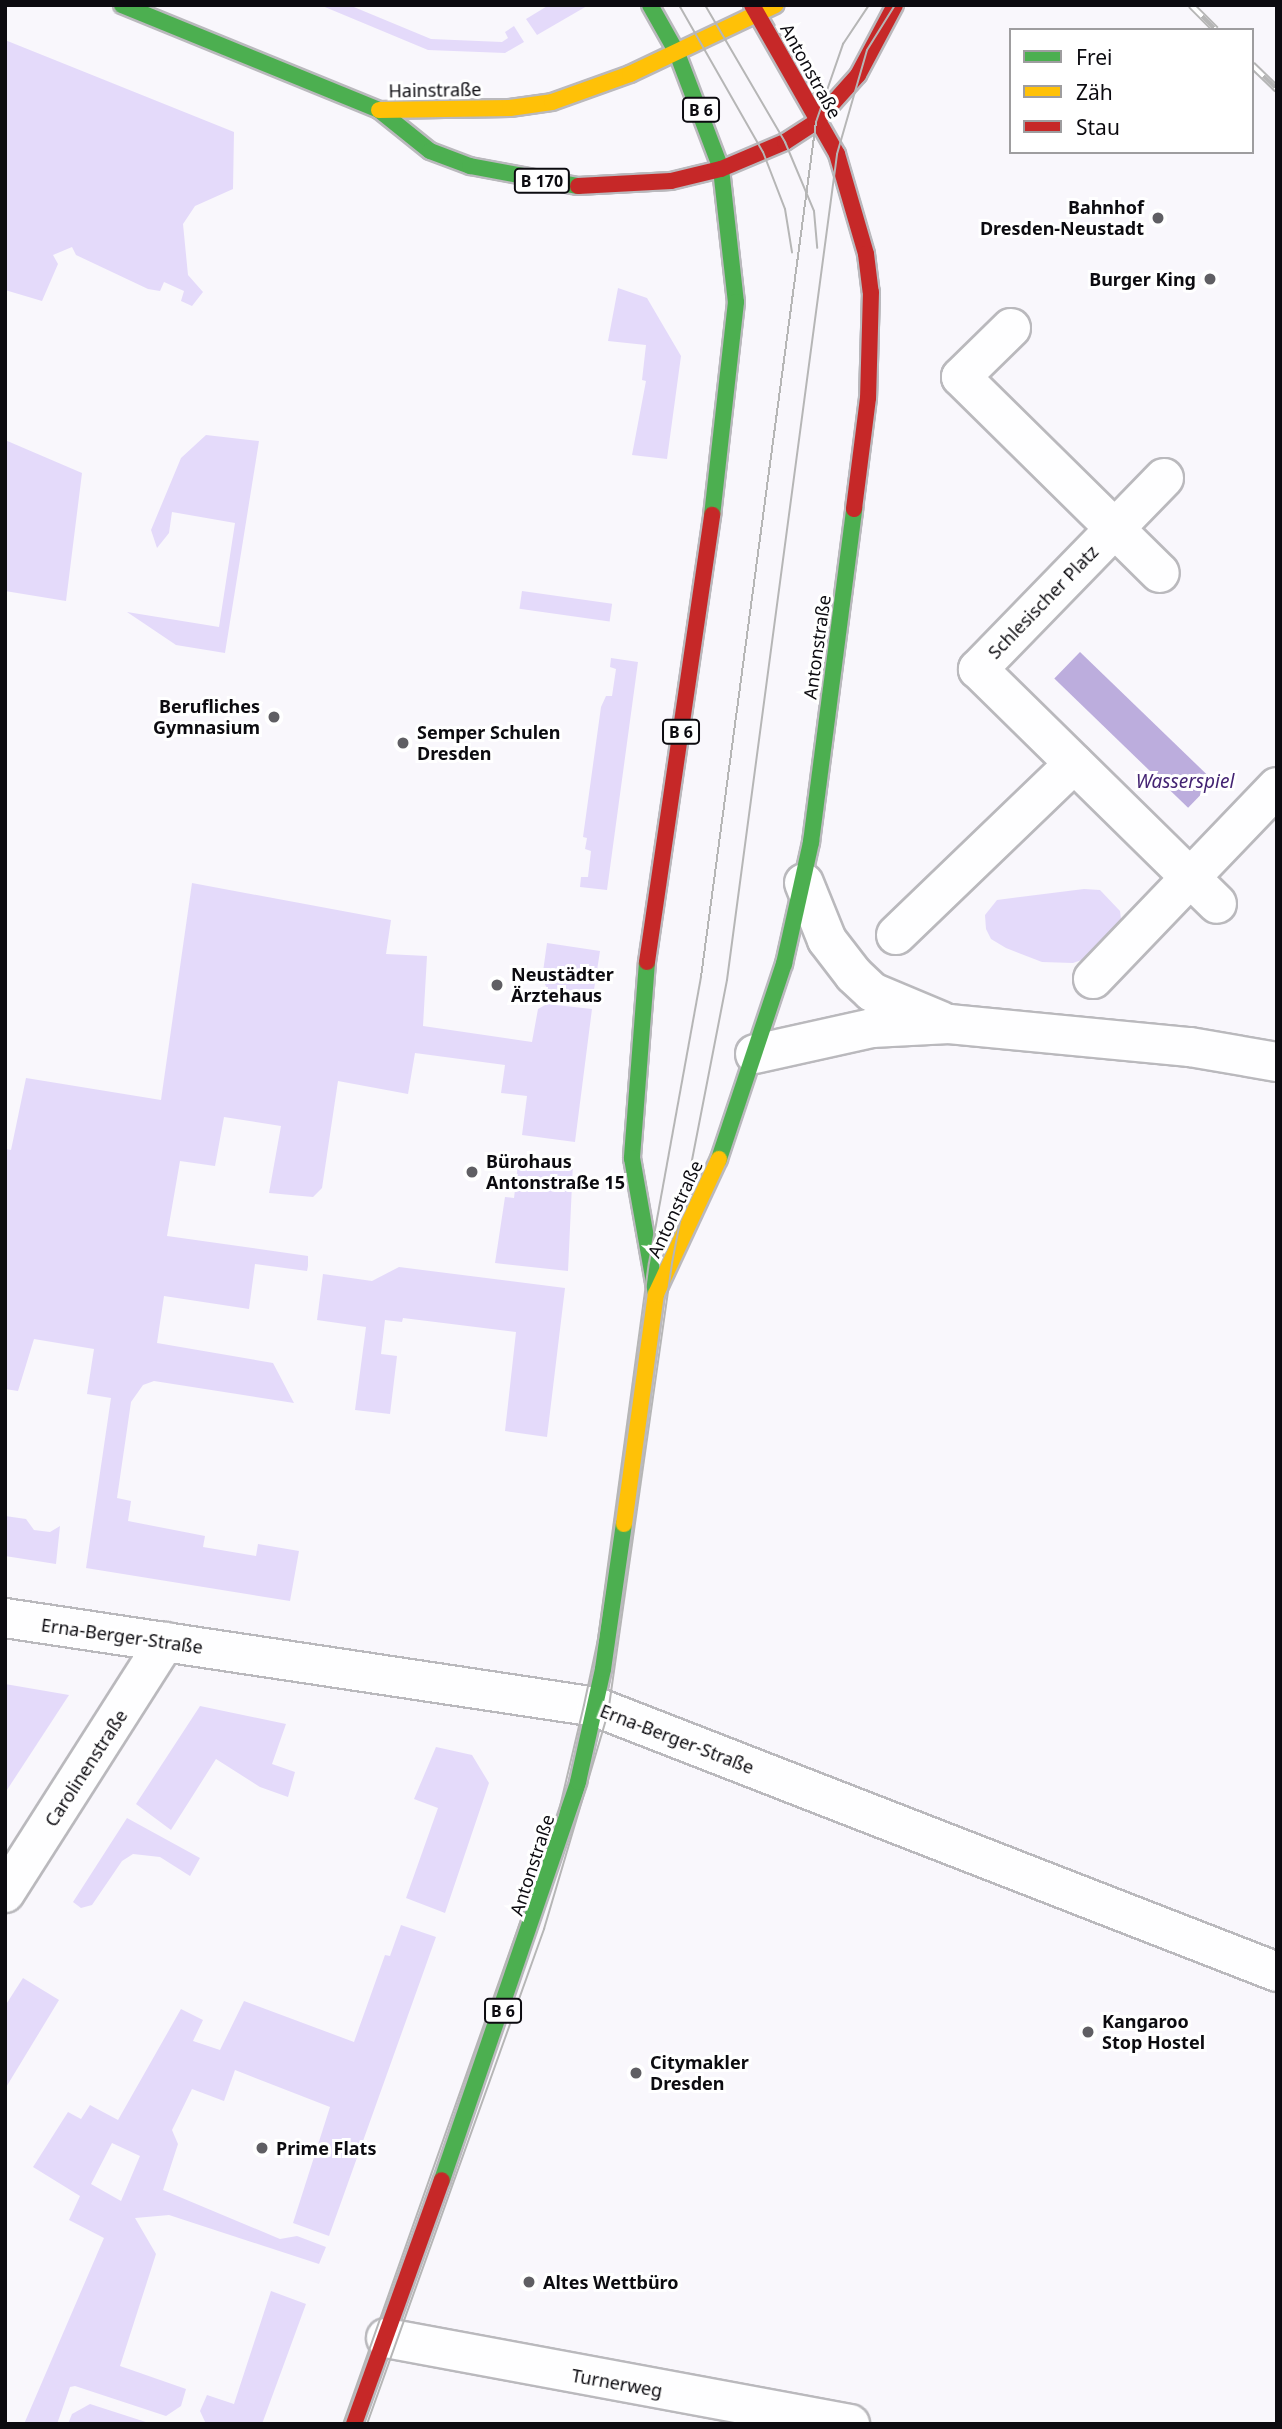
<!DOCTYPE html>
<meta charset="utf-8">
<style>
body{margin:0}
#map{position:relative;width:1282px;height:2429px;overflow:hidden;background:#f9f7fc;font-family:"Noto Sans",sans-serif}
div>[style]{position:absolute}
.green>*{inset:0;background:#e4dafa;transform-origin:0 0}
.water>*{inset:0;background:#bcaddd;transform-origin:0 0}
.roads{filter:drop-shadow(2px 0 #bab9bd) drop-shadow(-2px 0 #bab9bd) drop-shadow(0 2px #bab9bd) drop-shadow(0 -2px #bab9bd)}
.street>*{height:38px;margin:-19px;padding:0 19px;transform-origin:19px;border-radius:19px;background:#fefeff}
.fast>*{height:16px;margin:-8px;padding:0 8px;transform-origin:8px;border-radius:8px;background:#4caf50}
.slow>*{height:16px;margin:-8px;padding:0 8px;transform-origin:8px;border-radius:8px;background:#ffc107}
.jam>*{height:16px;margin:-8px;padding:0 8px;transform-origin:8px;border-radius:8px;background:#c62828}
.tram>*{height:2px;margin:-1px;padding:0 1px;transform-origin:1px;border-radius:1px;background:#b6b6b6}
.rail>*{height:8px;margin-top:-4px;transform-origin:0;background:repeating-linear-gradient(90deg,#fff 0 16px,#b6b6b6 0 32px);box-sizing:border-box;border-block:2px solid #b6b6b6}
.dots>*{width:19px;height:19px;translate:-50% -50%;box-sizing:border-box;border:4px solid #fff;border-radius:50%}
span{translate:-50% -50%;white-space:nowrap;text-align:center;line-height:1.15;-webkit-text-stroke:6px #fff;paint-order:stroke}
.shield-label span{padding:2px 5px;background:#fff;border:2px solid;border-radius:5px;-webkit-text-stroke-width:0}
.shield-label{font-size:16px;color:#0c0b10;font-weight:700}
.street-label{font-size:18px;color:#0c0b10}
.poi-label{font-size:18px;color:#0c0b10;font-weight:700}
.right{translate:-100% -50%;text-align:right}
.left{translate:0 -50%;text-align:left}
.water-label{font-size:19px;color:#442473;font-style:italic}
.frame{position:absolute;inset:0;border:7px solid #0c0b10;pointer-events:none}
.legend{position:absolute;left:1009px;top:28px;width:245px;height:126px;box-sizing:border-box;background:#fff;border:2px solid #9e9d9f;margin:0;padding:9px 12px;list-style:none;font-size:21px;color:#0c0b10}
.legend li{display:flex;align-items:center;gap:14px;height:35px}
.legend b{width:35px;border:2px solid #9e9d9f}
</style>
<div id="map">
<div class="green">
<div style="clip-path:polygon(320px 5px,349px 5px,431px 39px,502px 42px,508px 38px,505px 32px,514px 26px,524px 42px,505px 53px,428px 50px)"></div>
<div style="clip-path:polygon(549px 5px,586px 5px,587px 6px,537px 35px,526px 19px)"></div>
<div style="clip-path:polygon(5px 40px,234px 132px,233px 189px,195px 206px,183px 224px,188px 275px,203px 292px,192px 306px,181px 301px,184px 291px,164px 282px,160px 291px,148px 289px,76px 255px,72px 247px,53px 255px,58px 264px,42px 301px,5px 290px)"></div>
<div style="clip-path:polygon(618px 288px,647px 298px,681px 356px,667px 459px,632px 455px,646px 381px,642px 380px,646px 345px,608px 341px)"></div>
<div style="clip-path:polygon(206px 435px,259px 441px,225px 653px,176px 645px,127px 612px,219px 627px,235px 523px,172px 512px,169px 533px,157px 548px,151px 530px,181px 458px)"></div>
<div style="clip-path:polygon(5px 440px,82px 473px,66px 601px,5px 591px)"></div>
<div style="left:522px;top:591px;width:91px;height:18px;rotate:8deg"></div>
<div style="clip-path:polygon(611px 658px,638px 662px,607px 890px,580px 887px,581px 877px,588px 877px,591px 851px,585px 849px,587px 838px,583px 837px,601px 707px,606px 696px,612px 696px,616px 669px,610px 667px)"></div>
<div style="clip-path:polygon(192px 883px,391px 920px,386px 954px,427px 956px,423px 1026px,532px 1042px,538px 1009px,547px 1004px,592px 1009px,575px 1142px,522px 1135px,527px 1096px,501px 1093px,505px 1065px,415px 1053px,408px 1094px,338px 1081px,322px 1188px,313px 1197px,269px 1193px,281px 1126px,224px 1117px,215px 1166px,180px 1161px,167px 1236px,308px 1256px,308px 1266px,307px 1271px,255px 1264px,249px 1309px,164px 1296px,157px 1343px,273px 1363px,294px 1403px,154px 1381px,143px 1385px,131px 1402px,117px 1498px,131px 1501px,128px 1521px,205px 1536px,203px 1547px,256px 1556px,258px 1544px,299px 1551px,290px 1601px,86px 1568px,111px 1398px,87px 1394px,94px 1349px,34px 1339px,18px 1391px,5px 1389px,5px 1149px,11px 1150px,26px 1078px,161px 1100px)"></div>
<div style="clip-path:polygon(1084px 889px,1100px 890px,1120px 911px,1122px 927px,1099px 954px,1073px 963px,1042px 962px,1006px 948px,991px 939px,986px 929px,985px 915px,997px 900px)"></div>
<div style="clip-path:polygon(547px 943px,600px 951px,593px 996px,548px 990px,542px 979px)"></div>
<div style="clip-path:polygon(519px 1156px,573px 1163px,568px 1271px,495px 1263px,505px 1197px,514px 1198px)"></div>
<div style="clip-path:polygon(399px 1267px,565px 1288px,547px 1437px,505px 1431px,516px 1332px,403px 1318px,402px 1322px,385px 1320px,381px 1354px,397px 1356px,390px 1414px,355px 1410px,366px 1327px,317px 1320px,323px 1274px,372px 1281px)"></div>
<div style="clip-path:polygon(5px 1516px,26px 1519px,34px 1530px,50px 1532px,60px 1526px,56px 1564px,5px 1556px)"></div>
<div style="clip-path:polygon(5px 1684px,69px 1695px,5px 1793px)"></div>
<div style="clip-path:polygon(200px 1706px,286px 1724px,272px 1764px,295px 1772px,288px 1797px,260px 1787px,216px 1759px,171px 1830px,136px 1804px)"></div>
<div style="clip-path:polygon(436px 1747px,472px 1755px,489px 1783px,445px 1913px,406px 1898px,438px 1808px,414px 1799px)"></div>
<div style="clip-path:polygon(127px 1818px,200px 1858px,190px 1876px,160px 1857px,133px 1854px,122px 1861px,92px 1905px,81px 1908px,73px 1902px)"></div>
<div style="clip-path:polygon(evenodd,401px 1925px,436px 1937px,329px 2236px,293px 2223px,330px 2107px,235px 2070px,224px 2101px,192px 2089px,172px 2130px,178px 2144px,163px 2190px,280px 2239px,297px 2236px,326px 2247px,319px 2264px,169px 2215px,135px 2218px,156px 2254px,120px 2366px,186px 2389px,181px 2406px,166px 2416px,75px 2386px,70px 2387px,57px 2424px,24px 2424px,104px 2238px,69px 2220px,80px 2196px,33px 2167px,68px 2112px,81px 2119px,90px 2105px,118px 2120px,181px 2009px,203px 2020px,193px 2041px,220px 2050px,244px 2001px,354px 2042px,385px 1955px,390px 1956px,401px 1925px,112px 2143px,140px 2156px,121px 2201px,91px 2184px,112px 2143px)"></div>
<div style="clip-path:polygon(23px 1978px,59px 2000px,5px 2089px,5px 2006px)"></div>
<div style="clip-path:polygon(271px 2291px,306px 2304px,262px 2424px,206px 2424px,200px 2411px,207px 2395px,234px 2404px)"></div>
<div style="clip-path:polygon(90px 2404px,152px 2424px,68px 2424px,72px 2414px)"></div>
</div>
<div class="water">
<div style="left:1080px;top:652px;width:186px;height:37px;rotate:44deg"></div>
</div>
<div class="roads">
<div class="street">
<div style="left:1011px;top:328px;width:70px;rotate:135.6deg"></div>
<div style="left:961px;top:377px;width:279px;rotate:44.6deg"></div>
<div style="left:1164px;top:478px;width:267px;rotate:134.2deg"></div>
<div style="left:978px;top:669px;width:335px;rotate:44.5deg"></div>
<div style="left:804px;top:883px;width:61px;rotate:68deg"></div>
<div style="left:827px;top:940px;width:44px;rotate:52.4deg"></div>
<div style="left:854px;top:975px;width:25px;rotate:43deg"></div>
<div style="left:872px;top:992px;width:75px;rotate:22.8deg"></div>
<div style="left:896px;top:935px;width:247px;rotate:-43.9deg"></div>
<div style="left:1093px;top:979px;width:266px;rotate:-46.2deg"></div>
<div style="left:755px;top:1054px;width:120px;rotate:-12.5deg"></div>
<div style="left:872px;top:1028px;width:77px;rotate:-3deg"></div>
<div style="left:949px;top:1024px;width:242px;rotate:5.5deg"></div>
<div style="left:1190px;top:1047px;width:88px;rotate:9.8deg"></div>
<div style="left:5px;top:1618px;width:598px;rotate:8.56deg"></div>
<div style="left:596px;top:1707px;width:731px;rotate:21.26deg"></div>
<div style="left:5px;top:1893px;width:298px;rotate:-57.5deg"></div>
<div style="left:386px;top:2338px;width:472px;rotate:10.5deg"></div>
</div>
<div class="fast">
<div style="left:122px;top:5px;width:278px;rotate:22.2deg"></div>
<div style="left:379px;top:110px;width:65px;rotate:38.8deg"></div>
<div style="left:430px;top:151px;width:43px;rotate:20.6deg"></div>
<div style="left:470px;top:166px;width:110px;rotate:10.5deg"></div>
<div style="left:650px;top:5px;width:55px;rotate:60.6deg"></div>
<div style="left:677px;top:53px;width:124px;rotate:69.2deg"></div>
<div style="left:721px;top:169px;width:134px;rotate:83.6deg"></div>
<div style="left:736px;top:302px;width:214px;rotate:96.4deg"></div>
<div style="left:647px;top:962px;width:197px;rotate:94.4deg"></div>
<div style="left:632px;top:1158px;width:138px;rotate:80deg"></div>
<div style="left:719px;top:1159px;width:206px;rotate:-71.6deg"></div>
<div style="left:784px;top:964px;width:125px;rotate:-77.5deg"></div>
<div style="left:811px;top:842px;width:336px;rotate:-82.6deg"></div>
<div style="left:442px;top:2180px;width:421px;rotate:-71.1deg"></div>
<div style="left:578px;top:1782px;width:116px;rotate:-77.5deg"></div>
<div style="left:603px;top:1669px;width:147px;rotate:-81.8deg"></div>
</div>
<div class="slow">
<div style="left:379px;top:110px;width:131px;rotate:-0.9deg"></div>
<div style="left:510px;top:108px;width:42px;rotate:-8.1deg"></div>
<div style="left:552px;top:102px;width:83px;rotate:-19.7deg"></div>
<div style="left:630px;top:74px;width:161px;rotate:-25.4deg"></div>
<div style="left:624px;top:1524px;width:232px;rotate:-82.1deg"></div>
<div style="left:656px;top:1294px;width:149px;rotate:-65deg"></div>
</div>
<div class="jam">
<div style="left:752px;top:5px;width:172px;rotate:60.3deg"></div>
<div style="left:837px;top:154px;width:104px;rotate:73.8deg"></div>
<div style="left:866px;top:254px;width:38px;rotate:83deg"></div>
<div style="left:871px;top:292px;width:106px;rotate:91.6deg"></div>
<div style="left:868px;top:398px;width:112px;rotate:97.2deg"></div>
<div style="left:578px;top:186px;width:93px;rotate:-3.1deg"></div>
<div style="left:671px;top:181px;width:51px;rotate:-13.5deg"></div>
<div style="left:721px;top:169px;width:69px;rotate:-22.9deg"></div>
<div style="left:785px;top:142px;width:37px;rotate:-33deg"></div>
<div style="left:816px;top:122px;width:63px;rotate:-48.2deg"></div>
<div style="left:858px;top:75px;width:79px;rotate:-62.1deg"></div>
<div style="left:647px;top:962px;width:452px;rotate:-81.7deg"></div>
<div style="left:354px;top:2424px;width:259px;rotate:-70.2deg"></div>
</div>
</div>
<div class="tram">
<div style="left:679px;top:5px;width:169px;rotate:60.3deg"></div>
<div style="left:763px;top:152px;width:61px;rotate:68.9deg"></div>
<div style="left:785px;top:209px;width:44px;rotate:80.8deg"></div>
<div style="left:705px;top:5px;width:159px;rotate:59.7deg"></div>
<div style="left:785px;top:142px;width:75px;rotate:67.2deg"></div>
<div style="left:814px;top:211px;width:37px;rotate:85deg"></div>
<div style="left:343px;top:2424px;width:646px;rotate:-70.56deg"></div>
<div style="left:558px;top:1815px;width:113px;rotate:-76.7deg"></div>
<div style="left:584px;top:1705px;width:67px;rotate:-78deg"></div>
<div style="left:598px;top:1639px;width:379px;rotate:-82.3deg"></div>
<div style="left:649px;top:1263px;width:291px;rotate:-79.7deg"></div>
<div style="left:701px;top:977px;width:863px;rotate:-82.34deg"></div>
<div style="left:816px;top:122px;width:83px;rotate:-70.9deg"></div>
<div style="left:843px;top:44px;width:47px;rotate:-56.3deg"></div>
<div style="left:367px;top:2424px;width:526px;rotate:-70.32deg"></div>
<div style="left:544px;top:1929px;width:225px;rotate:-73.5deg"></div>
<div style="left:608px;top:1713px;width:455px;rotate:-81.9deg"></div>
<div style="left:672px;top:1263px;width:288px;rotate:-79deg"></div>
<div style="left:727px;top:980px;width:833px;rotate:-82.41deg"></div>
<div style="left:837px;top:154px;width:108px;rotate:-73.9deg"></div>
<div style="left:867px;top:50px;width:53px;rotate:-58.1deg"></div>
</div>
<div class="rail">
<div style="left:1191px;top:5px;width:35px;rotate:45deg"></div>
<div style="left:1252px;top:65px;width:35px;rotate:44deg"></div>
</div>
<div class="dots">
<div style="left:1158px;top:218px;background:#5f5e63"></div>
<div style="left:1210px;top:279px;background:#5f5e63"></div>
<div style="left:274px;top:717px;background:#5f5e63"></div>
<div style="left:403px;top:743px;background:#5f5e63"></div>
<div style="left:497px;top:985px;background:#5f5e63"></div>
<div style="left:472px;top:1172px;background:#5f5e63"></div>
<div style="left:1088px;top:2032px;background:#5f5e63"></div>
<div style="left:636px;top:2073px;background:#5f5e63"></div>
<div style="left:262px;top:2148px;background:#5f5e63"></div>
<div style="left:529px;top:2282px;background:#5f5e63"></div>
</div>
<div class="shield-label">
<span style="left:701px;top:110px">B 6</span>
<span style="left:542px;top:181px">B 170</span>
<span style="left:681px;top:732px">B 6</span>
<span style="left:503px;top:2011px">B 6</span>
</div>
<div class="street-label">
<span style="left:811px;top:71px;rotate:61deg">Antonstraße</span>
<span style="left:435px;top:90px;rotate:-1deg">Hainstraße</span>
<span style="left:1043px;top:602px;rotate:-46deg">Schlesischer Platz</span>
<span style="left:817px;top:647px;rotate:-82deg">Antonstraße</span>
<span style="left:675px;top:1209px;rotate:-65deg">Antonstraße</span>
<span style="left:122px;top:1636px;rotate:8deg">Erna-Berger-Straße</span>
<span style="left:677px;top:1739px;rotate:21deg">Erna-Berger-Straße</span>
<span style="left:86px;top:1768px;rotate:-57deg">Carolinenstraße</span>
<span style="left:532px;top:1865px;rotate:-72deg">Antonstraße</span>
<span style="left:617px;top:2383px;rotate:10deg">Turnerweg</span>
</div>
<div class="poi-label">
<span class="right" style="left:1144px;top:218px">Bahnhof<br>Dresden-Neustadt</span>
<span class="right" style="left:1196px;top:279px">Burger King</span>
<span class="right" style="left:260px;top:717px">Berufliches<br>Gymnasium</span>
<span class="left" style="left:417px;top:743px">Semper Schulen<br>Dresden</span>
<span class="left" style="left:511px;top:985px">Neustädter<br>Ärztehaus</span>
<span class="left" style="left:486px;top:1172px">Bürohaus<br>Antonstraße 15</span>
<span class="left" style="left:1102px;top:2032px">Kangaroo<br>Stop Hostel</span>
<span class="left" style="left:650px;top:2073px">Citymakler<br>Dresden</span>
<span class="left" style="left:276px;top:2148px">Prime Flats</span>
<span class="left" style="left:543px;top:2282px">Altes Wettbüro</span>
</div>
<div class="water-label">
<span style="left:1185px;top:782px">Wasserspiel</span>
</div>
<div class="frame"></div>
<ul class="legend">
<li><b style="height:9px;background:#4caf50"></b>Frei</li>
<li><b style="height:9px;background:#ffc107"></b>Zäh</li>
<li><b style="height:9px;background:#c62828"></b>Stau</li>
</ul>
</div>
